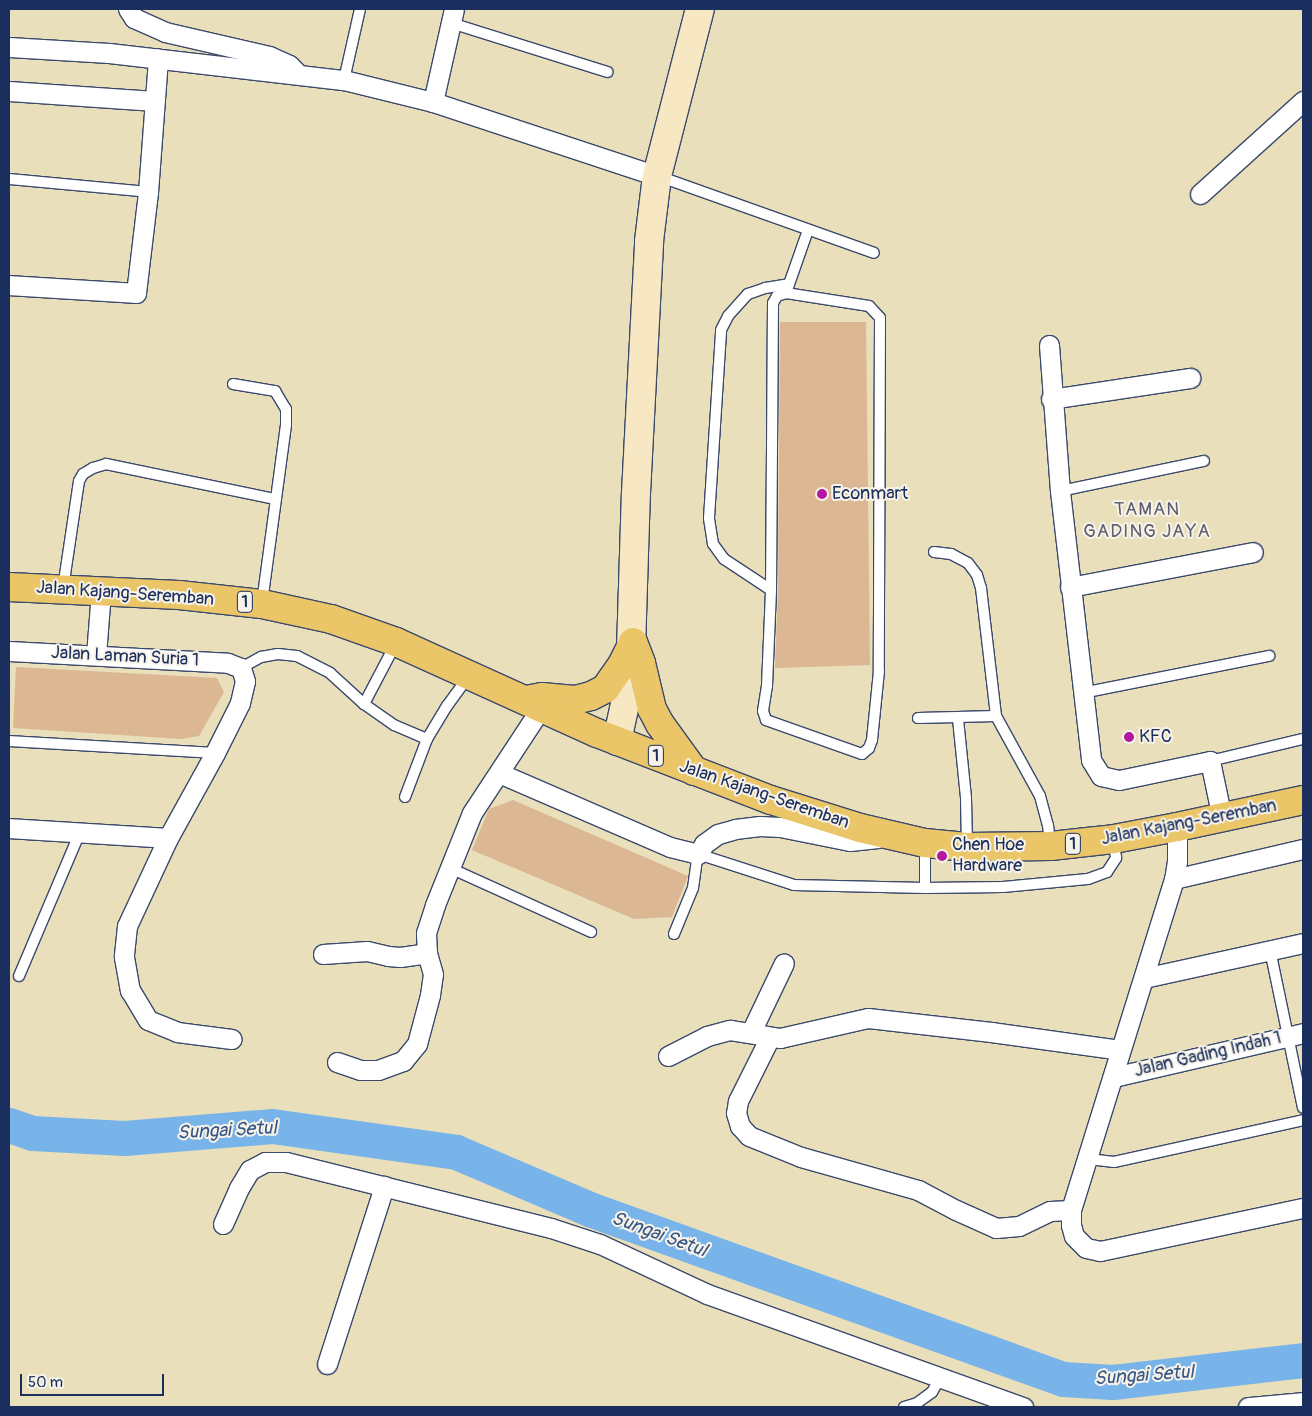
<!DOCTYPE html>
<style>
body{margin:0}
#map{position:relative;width:1312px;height:1416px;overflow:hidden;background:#e9dfba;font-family:Pangolin,sans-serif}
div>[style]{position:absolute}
.river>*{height:35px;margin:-17.5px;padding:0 17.5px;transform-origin:17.5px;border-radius:17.5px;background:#78b4ea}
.building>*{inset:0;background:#dcb793}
.roads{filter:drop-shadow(1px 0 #3a496c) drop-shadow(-1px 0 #3a496c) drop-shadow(0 1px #3a496c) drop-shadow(0 -1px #3a496c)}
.lane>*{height:10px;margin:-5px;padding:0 5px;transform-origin:5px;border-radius:5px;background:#fff}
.street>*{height:19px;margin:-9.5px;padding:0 9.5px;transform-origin:9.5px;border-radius:9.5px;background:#fff}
.secondary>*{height:28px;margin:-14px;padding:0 14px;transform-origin:14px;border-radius:14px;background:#f7e8c3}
.primary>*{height:28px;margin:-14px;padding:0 14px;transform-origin:14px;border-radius:14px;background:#ebc669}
.dots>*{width:14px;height:14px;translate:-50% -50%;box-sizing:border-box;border:2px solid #f7f3e8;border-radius:50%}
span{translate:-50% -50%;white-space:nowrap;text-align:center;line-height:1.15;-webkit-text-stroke:4px #f7f3e8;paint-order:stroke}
.shield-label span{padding:1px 4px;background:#f7f3e8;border:1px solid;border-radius:4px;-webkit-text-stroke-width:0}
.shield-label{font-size:16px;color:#1b2f5e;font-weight:700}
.poi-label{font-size:18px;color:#1b2f5e}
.left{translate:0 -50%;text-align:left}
.street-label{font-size:18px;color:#1b2f5e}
.neighbourhood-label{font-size:19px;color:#5f5f71;letter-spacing:1px}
.water-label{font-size:19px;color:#375788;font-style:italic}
.frame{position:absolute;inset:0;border:10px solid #1b2f5e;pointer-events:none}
.scale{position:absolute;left:20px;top:1374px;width:144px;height:22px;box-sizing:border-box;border:2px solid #1b2f5e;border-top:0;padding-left:6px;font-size:15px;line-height:18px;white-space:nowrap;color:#1b2f5e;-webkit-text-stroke:4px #f7f3e8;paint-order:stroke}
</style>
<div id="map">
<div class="river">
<div style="left:9px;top:1125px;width:24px;rotate:19deg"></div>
<div style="left:32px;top:1133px;width:92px;rotate:3.1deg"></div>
<div style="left:124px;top:1138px;width:148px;rotate:-4.6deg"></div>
<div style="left:272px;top:1126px;width:186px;rotate:8deg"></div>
<div style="left:456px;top:1152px;width:148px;rotate:23.1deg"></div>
<div style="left:592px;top:1210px;width:500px;rotate:19.74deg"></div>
<div style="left:1063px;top:1379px;width:50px;rotate:3.4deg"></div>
<div style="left:1113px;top:1382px;width:191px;rotate:-6.6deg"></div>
</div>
<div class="building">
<div style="clip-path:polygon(780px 322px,866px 322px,870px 665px,775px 668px,778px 590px)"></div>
<div style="clip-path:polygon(16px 667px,217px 678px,224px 692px,199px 736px,181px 739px,13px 728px)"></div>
<div style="clip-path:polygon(513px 800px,688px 876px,672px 917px,634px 919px,472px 850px,489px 809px)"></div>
</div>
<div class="roads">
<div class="lane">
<div style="left:451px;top:23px;width:164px;rotate:17.4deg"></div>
<div style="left:344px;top:80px;width:73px;rotate:-77.3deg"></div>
<div style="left:658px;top:176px;width:229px;rotate:19.6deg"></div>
<div style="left:9px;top:179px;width:140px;rotate:5.3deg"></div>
<div style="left:787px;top:290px;width:64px;rotate:-70.7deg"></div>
<div style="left:786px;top:293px;width:84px;rotate:8.9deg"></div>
<div style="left:869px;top:306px;width:16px;rotate:47deg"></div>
<div style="left:880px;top:318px;width:353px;rotate:90.2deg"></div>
<div style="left:879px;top:671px;width:69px;rotate:95.8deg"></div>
<div style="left:872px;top:740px;width:9px;rotate:111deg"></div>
<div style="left:869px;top:748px;width:9px;rotate:139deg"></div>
<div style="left:862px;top:754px;width:102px;rotate:-160.5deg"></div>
<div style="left:766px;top:720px;width:9px;rotate:-108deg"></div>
<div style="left:763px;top:711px;width:25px;rotate:-81deg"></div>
<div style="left:767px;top:686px;width:96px;rotate:-87.6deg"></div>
<div style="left:771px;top:590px;width:287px;rotate:-89.6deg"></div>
<div style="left:773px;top:303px;width:8px;rotate:-60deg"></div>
<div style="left:777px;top:296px;width:9px;rotate:-18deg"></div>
<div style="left:233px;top:384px;width:43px;rotate:9.5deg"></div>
<div style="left:275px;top:391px;width:21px;rotate:59deg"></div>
<div style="left:286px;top:409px;width:16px;rotate:90deg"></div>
<div style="left:286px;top:425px;width:179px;rotate:97.7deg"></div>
<div style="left:1060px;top:491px;width:147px;rotate:-11.8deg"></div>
<div style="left:934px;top:552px;width:17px;rotate:7deg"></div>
<div style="left:951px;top:554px;width:19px;rotate:28deg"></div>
<div style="left:968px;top:563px;width:15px;rotate:53deg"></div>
<div style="left:977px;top:575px;width:14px;rotate:73deg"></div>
<div style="left:981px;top:588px;width:129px;rotate:83.3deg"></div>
<div style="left:996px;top:716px;width:91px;rotate:61.2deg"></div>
<div style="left:1040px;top:796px;width:30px;rotate:75deg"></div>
<div style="left:1048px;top:825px;width:20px;rotate:84deg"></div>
<div style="left:63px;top:588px;width:108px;rotate:-81.5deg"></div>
<div style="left:79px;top:481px;width:8px;rotate:-60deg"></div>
<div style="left:83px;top:474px;width:12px;rotate:-31deg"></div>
<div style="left:93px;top:468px;width:14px;rotate:-17deg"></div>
<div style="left:106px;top:464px;width:173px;rotate:11.7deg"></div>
<div style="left:771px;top:590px;width:56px;rotate:-146.6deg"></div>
<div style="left:724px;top:559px;width:19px;rotate:-126deg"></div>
<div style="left:713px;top:544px;width:26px;rotate:-99deg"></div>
<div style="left:709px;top:518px;width:188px;rotate:-86.3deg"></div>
<div style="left:721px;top:330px;width:16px;rotate:-63deg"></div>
<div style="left:728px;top:316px;width:30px;rotate:-48deg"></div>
<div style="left:748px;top:294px;width:18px;rotate:-19deg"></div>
<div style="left:765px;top:288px;width:24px;rotate:-9deg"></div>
<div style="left:241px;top:668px;width:23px;rotate:-29deg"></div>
<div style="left:261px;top:657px;width:17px;rotate:-10deg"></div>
<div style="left:278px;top:654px;width:19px;rotate:6deg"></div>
<div style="left:297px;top:656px;width:37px;rotate:27deg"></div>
<div style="left:330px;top:673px;width:46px;rotate:42.4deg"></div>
<div style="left:364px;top:704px;width:37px;rotate:35deg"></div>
<div style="left:394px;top:725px;width:36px;rotate:23deg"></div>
<div style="left:1082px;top:693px;width:191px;rotate:-11.2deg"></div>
<div style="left:364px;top:704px;width:69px;rotate:-62.3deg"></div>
<div style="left:918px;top:718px;width:78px;rotate:-1.5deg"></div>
<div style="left:958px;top:719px;width:79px;rotate:84.2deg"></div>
<div style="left:966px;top:798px;width:48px;rotate:88.8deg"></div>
<div style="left:9px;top:741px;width:206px;rotate:3.3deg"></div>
<div style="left:1210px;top:761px;width:95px;rotate:-13.4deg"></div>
<div style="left:405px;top:797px;width:62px;rotate:-69.2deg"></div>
<div style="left:427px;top:739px;width:39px;rotate:-59deg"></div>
<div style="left:447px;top:706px;width:36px;rotate:-54deg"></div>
<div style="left:925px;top:844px;width:44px;rotate:90deg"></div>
<div style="left:450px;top:868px;width:155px;rotate:24.4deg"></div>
<div style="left:674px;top:934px;width:50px;rotate:-67.6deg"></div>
<div style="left:693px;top:888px;width:34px;rotate:-82deg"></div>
<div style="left:698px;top:854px;width:101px;rotate:17.9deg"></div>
<div style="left:794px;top:885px;width:131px;rotate:1.3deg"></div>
<div style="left:925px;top:888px;width:78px;rotate:-0.7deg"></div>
<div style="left:1003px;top:887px;width:85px;rotate:-5.4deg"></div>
<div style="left:1088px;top:879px;width:20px;rotate:-20deg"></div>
<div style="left:1107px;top:872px;width:17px;rotate:-57deg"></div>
<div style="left:1116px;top:858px;width:17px;rotate:-97deg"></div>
<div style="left:1270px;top:950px;width:161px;rotate:78.2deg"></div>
<div style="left:19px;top:976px;width:156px;rotate:-67deg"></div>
<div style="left:1089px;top:1159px;width:25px;rotate:7deg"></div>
<div style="left:1114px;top:1162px;width:194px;rotate:-12.5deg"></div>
<div style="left:904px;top:1407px;width:14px;rotate:-17deg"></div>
<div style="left:917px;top:1403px;width:19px;rotate:-36deg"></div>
<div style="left:932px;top:1392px;width:17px;rotate:-59deg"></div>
</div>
<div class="street">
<div style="left:128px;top:9px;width:11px;rotate:56deg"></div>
<div style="left:134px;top:18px;width:34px;rotate:24deg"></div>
<div style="left:165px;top:32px;width:107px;rotate:13deg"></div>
<div style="left:269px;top:56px;width:22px;rotate:24deg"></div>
<div style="left:289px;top:65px;width:10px;rotate:45deg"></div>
<div style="left:9px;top:47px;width:100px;rotate:3.4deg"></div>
<div style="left:109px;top:53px;width:237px;rotate:6.6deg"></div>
<div style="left:344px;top:80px;width:92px;rotate:13.9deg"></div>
<div style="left:433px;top:102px;width:236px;rotate:18.3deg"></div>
<div style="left:9px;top:91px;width:146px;rotate:3.9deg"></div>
<div style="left:433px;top:102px;width:95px;rotate:-77.3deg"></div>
<div style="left:1200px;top:194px;width:139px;rotate:-42.1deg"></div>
<div style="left:9px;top:285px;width:127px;rotate:3.6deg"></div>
<div style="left:136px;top:293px;width:102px;rotate:-83.2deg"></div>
<div style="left:148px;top:192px;width:134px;rotate:-85.7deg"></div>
<div style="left:1049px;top:345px;width:146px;rotate:85.7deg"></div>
<div style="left:1060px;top:491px;width:271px;rotate:83.4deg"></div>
<div style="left:1091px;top:760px;width:19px;rotate:58deg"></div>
<div style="left:1101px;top:776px;width:18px;rotate:13deg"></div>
<div style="left:1119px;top:780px;width:93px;rotate:-11.8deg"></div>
<div style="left:1210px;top:761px;width:58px;rotate:78.1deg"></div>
<div style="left:1051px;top:399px;width:141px;rotate:-8.6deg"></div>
<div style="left:1070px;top:587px;width:186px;rotate:-10.8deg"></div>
<div style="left:9px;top:651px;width:219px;rotate:3.1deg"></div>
<div style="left:228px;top:663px;width:14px;rotate:21deg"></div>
<div style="left:241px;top:668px;width:14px;rotate:73deg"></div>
<div style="left:245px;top:681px;width:23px;rotate:103deg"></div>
<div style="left:240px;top:703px;width:56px;rotate:116.6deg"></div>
<div style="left:215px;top:753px;width:97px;rotate:118.9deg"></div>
<div style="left:168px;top:838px;width:97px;rotate:115deg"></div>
<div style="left:127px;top:926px;width:31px;rotate:96deg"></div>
<div style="left:124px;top:957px;width:34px;rotate:80deg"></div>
<div style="left:130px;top:990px;width:35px;rotate:59deg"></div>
<div style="left:148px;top:1020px;width:31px;rotate:22deg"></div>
<div style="left:177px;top:1032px;width:55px;rotate:7.3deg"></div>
<div style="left:96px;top:655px;width:63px;rotate:-85.5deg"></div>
<div style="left:499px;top:773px;width:186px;rotate:23.4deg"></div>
<div style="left:670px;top:847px;width:29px;rotate:14deg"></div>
<div style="left:698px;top:854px;width:12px;rotate:-59deg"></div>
<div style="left:704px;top:844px;width:17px;rotate:-36deg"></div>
<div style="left:718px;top:834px;width:18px;rotate:-16deg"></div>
<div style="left:735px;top:829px;width:25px;rotate:-7deg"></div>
<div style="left:760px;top:826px;width:20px;rotate:3deg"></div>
<div style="left:780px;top:827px;width:71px;rotate:11.3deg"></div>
<div style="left:850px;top:841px;width:28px;rotate:-6deg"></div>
<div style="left:1177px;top:827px;width:34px;rotate:90deg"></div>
<div style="left:1177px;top:861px;width:18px;rotate:99deg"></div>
<div style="left:1174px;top:879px;width:347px;rotate:107.3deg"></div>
<div style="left:1071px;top:1210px;width:15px;rotate:90deg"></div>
<div style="left:1071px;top:1225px;width:11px;rotate:75deg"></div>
<div style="left:1074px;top:1236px;width:17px;rotate:45deg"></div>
<div style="left:1086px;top:1248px;width:14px;rotate:12deg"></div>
<div style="left:1100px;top:1251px;width:208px;rotate:-12deg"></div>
<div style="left:9px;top:828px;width:159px;rotate:3.6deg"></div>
<div style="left:1174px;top:879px;width:132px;rotate:-13.1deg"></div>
<div style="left:323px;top:954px;width:44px;rotate:-3.9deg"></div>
<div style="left:367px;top:951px;width:22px;rotate:13deg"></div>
<div style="left:388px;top:956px;width:12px;rotate:5deg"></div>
<div style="left:400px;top:957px;width:27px;rotate:-8deg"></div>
<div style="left:1144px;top:978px;width:163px;rotate:-12.4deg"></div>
<div style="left:751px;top:1032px;width:76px;rotate:-64.4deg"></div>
<div style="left:770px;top:1037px;width:72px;rotate:116.6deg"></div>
<div style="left:738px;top:1101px;width:12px;rotate:99deg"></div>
<div style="left:736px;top:1113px;width:14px;rotate:73deg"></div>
<div style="left:740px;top:1126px;width:13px;rotate:48deg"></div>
<div style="left:749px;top:1136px;width:56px;rotate:22deg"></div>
<div style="left:801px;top:1157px;width:122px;rotate:15.8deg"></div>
<div style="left:918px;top:1190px;width:43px;rotate:27.8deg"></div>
<div style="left:956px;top:1210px;width:44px;rotate:24.2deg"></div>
<div style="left:996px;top:1228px;width:23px;rotate:-5deg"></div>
<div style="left:1019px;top:1226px;width:34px;rotate:-26deg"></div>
<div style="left:1050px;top:1211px;width:21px;rotate:-3deg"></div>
<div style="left:668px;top:1056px;width:44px;rotate:-27.1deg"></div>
<div style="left:707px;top:1036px;width:24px;rotate:-15deg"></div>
<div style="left:730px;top:1030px;width:51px;rotate:9.1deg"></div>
<div style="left:780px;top:1038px;width:90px;rotate:-12.8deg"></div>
<div style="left:868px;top:1018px;width:124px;rotate:6.5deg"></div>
<div style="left:991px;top:1032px;width:130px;rotate:7.9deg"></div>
<div style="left:337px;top:1062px;width:24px;rotate:19deg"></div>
<div style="left:360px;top:1070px;width:18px"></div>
<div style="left:378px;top:1070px;width:27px;rotate:-20deg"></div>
<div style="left:403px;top:1061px;width:22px;rotate:-51deg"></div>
<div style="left:417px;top:1044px;width:51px;rotate:-75.1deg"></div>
<div style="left:430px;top:995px;width:21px;rotate:-82deg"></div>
<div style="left:433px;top:974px;width:22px;rotate:-106deg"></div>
<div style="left:427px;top:953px;width:20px;rotate:-93deg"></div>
<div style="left:426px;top:933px;width:29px;rotate:-72deg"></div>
<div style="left:435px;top:905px;width:99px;rotate:-68.1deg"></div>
<div style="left:472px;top:813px;width:126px;rotate:-56.7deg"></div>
<div style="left:1113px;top:1077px;width:195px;rotate:-13deg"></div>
<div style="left:223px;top:1224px;width:39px;rotate:-66deg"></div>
<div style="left:239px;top:1188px;width:21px;rotate:-59deg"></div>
<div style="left:250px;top:1170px;width:17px;rotate:-28deg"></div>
<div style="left:265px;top:1162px;width:21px"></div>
<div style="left:286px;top:1162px;width:273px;rotate:14deg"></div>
<div style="left:551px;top:1228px;width:52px;rotate:18.1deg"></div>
<div style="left:600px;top:1244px;width:118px;rotate:25deg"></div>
<div style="left:707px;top:1294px;width:336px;rotate:19.7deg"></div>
<div style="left:327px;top:1364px;width:187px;rotate:-72.2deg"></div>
<div style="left:1248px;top:1407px;width:55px;rotate:-5.2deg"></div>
</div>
<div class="secondary">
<div style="left:617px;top:741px;width:61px;rotate:-77.8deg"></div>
<div style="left:630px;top:681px;width:188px;rotate:-88.2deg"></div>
<div style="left:636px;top:493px;width:252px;rotate:-87deg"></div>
<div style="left:649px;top:241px;width:65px;rotate:-83deg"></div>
<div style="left:657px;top:176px;width:172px;rotate:-75.6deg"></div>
</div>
<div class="primary">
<div style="left:9px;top:587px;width:170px;rotate:2.7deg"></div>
<div style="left:179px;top:595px;width:83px;rotate:6.2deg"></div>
<div style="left:262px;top:604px;width:71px;rotate:12.3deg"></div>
<div style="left:331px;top:619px;width:69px;rotate:19.5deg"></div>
<div style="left:396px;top:642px;width:221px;rotate:24.4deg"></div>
<div style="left:597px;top:733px;width:186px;rotate:21.1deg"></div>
<div style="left:771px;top:800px;width:93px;rotate:17.5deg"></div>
<div style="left:860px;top:828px;width:67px;rotate:13deg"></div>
<div style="left:925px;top:843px;width:42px;rotate:5.4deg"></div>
<div style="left:967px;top:847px;width:84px;rotate:-0.7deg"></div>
<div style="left:1051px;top:846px;width:63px;rotate:-6.3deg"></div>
<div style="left:1114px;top:839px;width:64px;rotate:-10.8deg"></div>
<div style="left:1177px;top:827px;width:129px;rotate:-12.1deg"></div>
<div style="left:633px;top:642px;width:22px;rotate:69deg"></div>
<div style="left:641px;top:663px;width:47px;rotate:76.6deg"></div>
<div style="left:652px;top:709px;width:17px;rotate:62deg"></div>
<div style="left:660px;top:724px;width:58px;rotate:54.1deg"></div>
<div style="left:531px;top:699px;width:11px;rotate:-10deg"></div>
<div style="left:542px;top:697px;width:33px;rotate:5deg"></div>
<div style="left:575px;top:700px;width:16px;rotate:-14deg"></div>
<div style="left:591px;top:696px;width:16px;rotate:-27deg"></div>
<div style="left:605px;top:689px;width:29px;rotate:-55deg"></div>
<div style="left:622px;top:665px;width:25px;rotate:-64deg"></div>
</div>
</div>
<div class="dots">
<div style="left:822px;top:494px;background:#b5179e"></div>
<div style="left:1129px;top:737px;background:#b5179e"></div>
<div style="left:942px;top:856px;background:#b5179e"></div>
</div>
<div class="shield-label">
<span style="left:245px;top:602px">1</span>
<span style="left:656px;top:756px">1</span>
<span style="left:1073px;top:844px">1</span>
</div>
<div class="poi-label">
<span class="left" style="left:832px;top:494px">Econmart</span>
<span class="left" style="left:1139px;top:737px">KFC</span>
<span class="left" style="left:952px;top:856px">Chen Hoe<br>Hardware</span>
</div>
<div class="street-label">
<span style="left:125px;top:594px;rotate:4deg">Jalan Kajang-Seremban</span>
<span style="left:125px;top:657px;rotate:3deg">Jalan Laman Suria 1</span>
<span style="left:764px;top:795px;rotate:19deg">Jalan Kajang-Seremban</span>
<span style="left:1189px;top:823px;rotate:-11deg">Jalan Kajang-Seremban</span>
<span style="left:1208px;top:1055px;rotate:-13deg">Jalan Gading Indah 1</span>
</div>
<div class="neighbourhood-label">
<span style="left:1147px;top:521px">TAMAN<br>GADING JAYA</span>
</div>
<div class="water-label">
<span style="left:227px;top:1131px;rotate:-3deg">Sungai Setul</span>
<span style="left:659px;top:1235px;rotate:20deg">Sungai Setul</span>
<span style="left:1144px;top:1376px;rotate:-4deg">Sungai Setul</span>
</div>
<div class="frame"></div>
<div class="scale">50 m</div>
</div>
